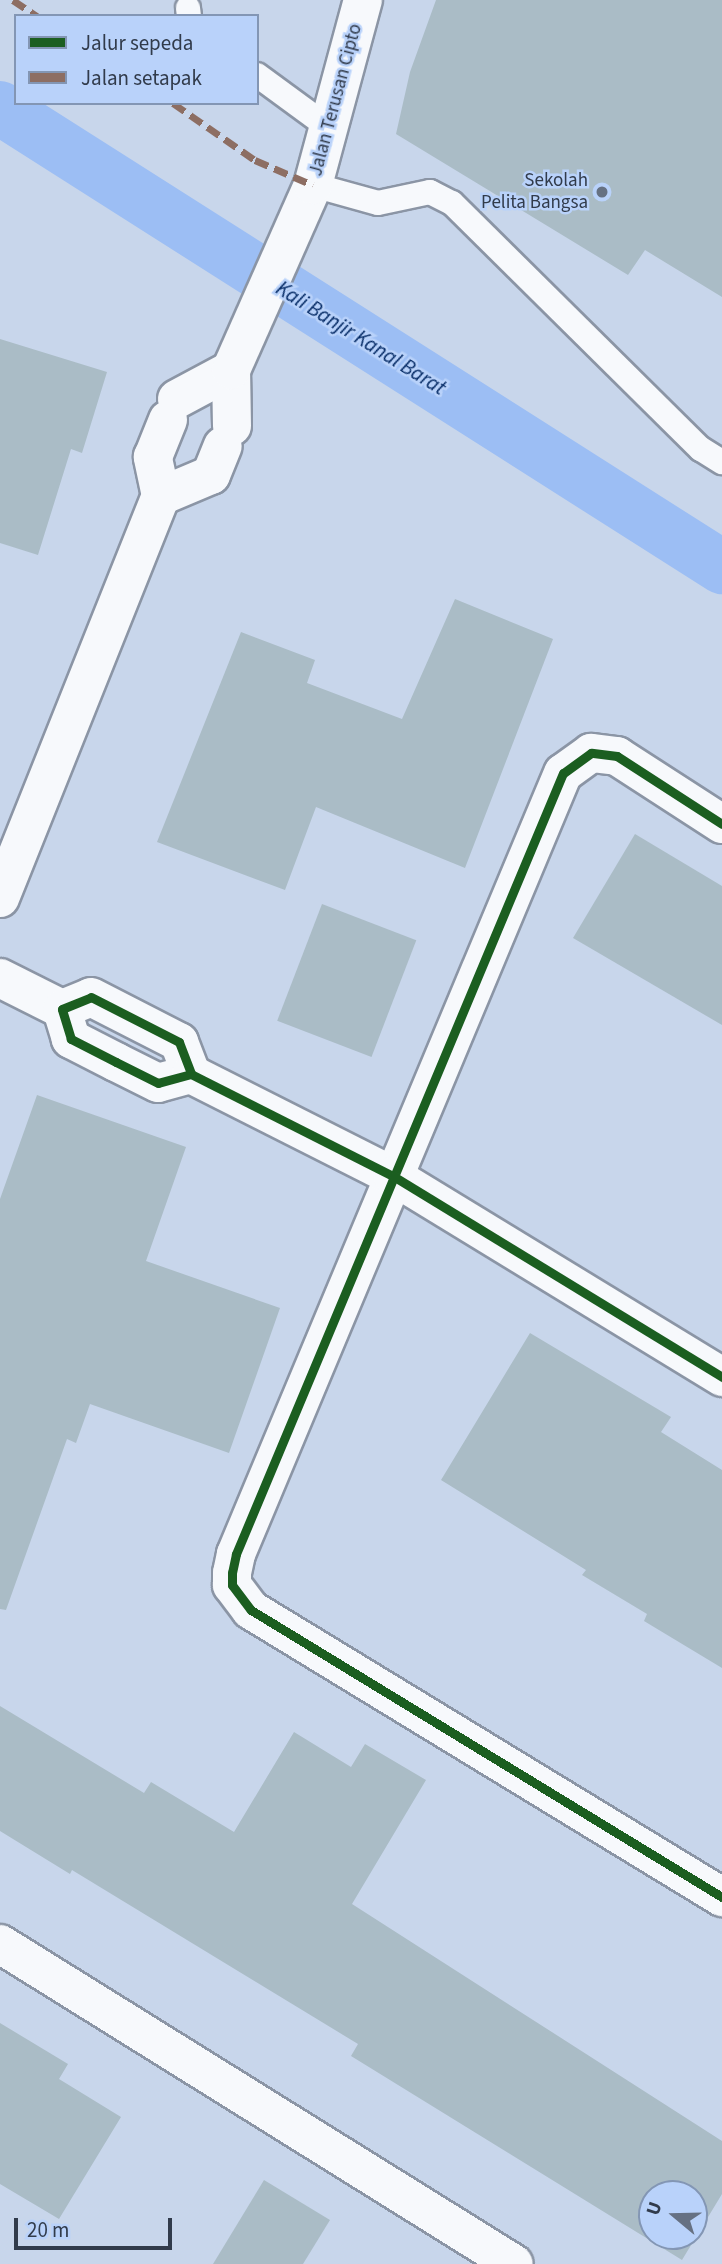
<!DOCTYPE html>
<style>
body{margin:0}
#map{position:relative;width:722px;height:2264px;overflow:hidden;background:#c8d6eb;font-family:"Source Sans 3",sans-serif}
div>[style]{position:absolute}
.canal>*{height:54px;margin:-27px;padding:0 27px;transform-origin:27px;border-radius:27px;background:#9cbef4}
.building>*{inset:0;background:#aabcc6;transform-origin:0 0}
.roads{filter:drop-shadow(2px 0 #8b95a5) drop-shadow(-2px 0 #8b95a5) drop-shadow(0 2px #8b95a5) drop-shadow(0 -2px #8b95a5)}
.service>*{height:24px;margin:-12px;padding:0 12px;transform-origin:12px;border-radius:12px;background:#f7f9fc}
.minor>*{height:38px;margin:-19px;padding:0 19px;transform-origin:19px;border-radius:19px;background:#f7f9fc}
.quiet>*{height:7px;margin-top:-3.5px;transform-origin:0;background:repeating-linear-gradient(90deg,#8d6e63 0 14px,transparent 0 21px)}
.cycleway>*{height:9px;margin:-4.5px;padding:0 4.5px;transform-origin:4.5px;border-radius:4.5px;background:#1b5e20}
.dots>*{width:19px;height:19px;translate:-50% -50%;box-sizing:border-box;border:4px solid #b9d2fa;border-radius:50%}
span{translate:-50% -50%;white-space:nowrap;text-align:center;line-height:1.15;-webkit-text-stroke:5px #b9d2fa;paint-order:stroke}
.street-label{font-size:19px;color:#313b4b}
.poi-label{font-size:19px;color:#313b4b}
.right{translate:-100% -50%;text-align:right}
.water-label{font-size:21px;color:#042a65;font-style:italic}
.legend{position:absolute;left:14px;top:14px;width:245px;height:91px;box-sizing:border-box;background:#b9d2fa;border:2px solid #8396b4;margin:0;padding:9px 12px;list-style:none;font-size:21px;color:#313b4b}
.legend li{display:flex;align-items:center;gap:14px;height:35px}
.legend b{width:35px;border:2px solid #8396b4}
.north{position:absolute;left:638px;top:2180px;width:70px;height:70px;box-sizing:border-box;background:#b9d2fa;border:2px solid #8396b4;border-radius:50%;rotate:289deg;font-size:19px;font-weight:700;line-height:28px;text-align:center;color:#313b4b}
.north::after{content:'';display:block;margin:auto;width:24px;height:32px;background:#667183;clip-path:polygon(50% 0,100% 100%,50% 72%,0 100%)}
.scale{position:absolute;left:14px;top:2218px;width:158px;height:32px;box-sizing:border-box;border:4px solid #313b4b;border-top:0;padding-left:9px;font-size:21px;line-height:24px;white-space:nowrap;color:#313b4b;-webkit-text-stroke:5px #b9d2fa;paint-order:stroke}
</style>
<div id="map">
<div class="canal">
<div style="left:0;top:108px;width:856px;rotate:32.45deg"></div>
</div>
<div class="building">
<div style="clip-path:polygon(436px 0,722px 0,722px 297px,645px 250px,628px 275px,396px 134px,410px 72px)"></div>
<div style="clip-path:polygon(0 339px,107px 372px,82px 453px,71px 449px,38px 555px,0 543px)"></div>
<div style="clip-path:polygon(455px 599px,553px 639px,465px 868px,316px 807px,285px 890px,157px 842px,241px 632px,315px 660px,307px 683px,402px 719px)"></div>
<div style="clip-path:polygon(635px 834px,722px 886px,722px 1025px,573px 938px)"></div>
<div style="left:322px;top:904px;width:101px;height:125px;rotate:21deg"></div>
<div style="clip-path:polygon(37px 1095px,186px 1147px,146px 1261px,280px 1308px,229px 1453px,90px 1404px,76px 1443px,67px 1439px,6px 1610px,0 1609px,0 1199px)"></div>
<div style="clip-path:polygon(530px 1333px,671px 1417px,661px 1432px,722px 1470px,722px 1668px,644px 1621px,647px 1614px,582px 1575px,586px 1570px,441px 1480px)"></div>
<div style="clip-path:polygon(evenodd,0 1706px,144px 1793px,151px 1782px,234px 1832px,294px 1732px,351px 1767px,365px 1744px,426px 1780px,352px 1904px,722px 2141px,722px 2194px,682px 2260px,351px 2056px,358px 2044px,72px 1870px,70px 1874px,0 1831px,0 1706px,652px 2194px,694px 2194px,694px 2236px,652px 2236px,652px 2194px)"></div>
<div style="clip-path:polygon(0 2023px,68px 2064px,59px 2079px,121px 2117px,59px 2219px,0 2184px)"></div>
<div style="clip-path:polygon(264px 2180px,330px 2220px,303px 2264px,213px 2264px)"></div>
</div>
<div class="roads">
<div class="service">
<div style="left:188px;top:8px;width:8px;rotate:83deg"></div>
<div style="left:257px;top:75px;width:88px;rotate:36.2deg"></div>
<div style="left:313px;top:185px;width:67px;rotate:15.5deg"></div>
<div style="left:378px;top:203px;width:53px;rotate:-11.9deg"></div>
<div style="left:430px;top:192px;width:25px;rotate:27deg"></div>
<div style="left:452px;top:203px;width:350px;rotate:44.7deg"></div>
<div style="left:701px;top:449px;width:25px;rotate:32deg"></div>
</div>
<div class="minor">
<div style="left:177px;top:399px;width:61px;rotate:-28.2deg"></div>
<div style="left:232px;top:426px;width:56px;rotate:-91deg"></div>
<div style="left:231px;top:370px;width:202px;rotate:-66.1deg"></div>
<div style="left:313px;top:185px;width:192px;rotate:-74.9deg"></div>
<div style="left:161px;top:496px;width:54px;rotate:-22.8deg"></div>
<div style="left:211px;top:475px;width:31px;rotate:-68deg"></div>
<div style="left:722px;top:824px;width:125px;rotate:-147.1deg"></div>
<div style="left:617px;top:756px;width:26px;rotate:-173deg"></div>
<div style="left:591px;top:753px;width:34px;rotate:144deg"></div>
<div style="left:563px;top:773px;width:847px;rotate:112.72deg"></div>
<div style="left:236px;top:1554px;width:19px;rotate:102deg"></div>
<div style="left:232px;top:1573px;width:12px;rotate:90deg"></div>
<div style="left:232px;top:1585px;width:31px;rotate:53deg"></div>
<div style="left:251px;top:1610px;width:552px;rotate:31.36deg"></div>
<div style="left:0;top:898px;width:433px;rotate:-68.2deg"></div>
<div style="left:161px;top:496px;width:40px;rotate:-102deg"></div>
<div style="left:153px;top:457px;width:40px;rotate:-68deg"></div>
<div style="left:0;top:978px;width:69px;rotate:26.6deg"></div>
<div style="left:191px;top:1074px;width:34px;rotate:165deg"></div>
<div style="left:158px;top:1083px;width:47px;rotate:-153.4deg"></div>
<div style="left:116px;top:1062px;width:51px;rotate:-152.9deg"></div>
<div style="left:71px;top:1039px;width:31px;rotate:-107deg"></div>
<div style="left:62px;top:1009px;width:31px;rotate:-22deg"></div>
<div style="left:91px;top:997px;width:99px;rotate:27.1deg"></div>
<div style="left:179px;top:1042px;width:34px;rotate:69deg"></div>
<div style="left:191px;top:1074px;width:226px;rotate:26.8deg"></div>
<div style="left:393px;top:1176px;width:386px;rotate:31.4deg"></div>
<div style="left:0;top:1944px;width:605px;rotate:31.91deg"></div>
</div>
</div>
<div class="quiet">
<div style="left:13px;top:0;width:29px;rotate:34deg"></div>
<div style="left:173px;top:103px;width:100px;rotate:34.8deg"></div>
<div style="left:255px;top:160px;width:63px;rotate:23.3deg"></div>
</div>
<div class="cycleway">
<div style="left:722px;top:824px;width:125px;rotate:-147.1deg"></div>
<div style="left:617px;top:756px;width:26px;rotate:-173deg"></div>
<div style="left:591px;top:753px;width:34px;rotate:144deg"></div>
<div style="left:563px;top:773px;width:847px;rotate:112.72deg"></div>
<div style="left:236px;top:1554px;width:19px;rotate:102deg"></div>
<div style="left:232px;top:1573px;width:12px;rotate:90deg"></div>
<div style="left:232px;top:1585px;width:31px;rotate:53deg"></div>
<div style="left:251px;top:1610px;width:552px;rotate:31.36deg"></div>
<div style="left:191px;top:1074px;width:34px;rotate:165deg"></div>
<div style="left:158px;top:1083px;width:47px;rotate:-153.4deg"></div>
<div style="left:116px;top:1062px;width:51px;rotate:-152.9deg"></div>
<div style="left:71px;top:1039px;width:31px;rotate:-107deg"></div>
<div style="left:62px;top:1009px;width:31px;rotate:-22deg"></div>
<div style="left:91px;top:997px;width:99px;rotate:27.1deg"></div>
<div style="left:179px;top:1042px;width:34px;rotate:69deg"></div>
<div style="left:191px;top:1074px;width:226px;rotate:26.8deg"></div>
<div style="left:393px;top:1176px;width:386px;rotate:31.4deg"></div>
</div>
<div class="dots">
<div style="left:602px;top:192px;background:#667183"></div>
</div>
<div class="street-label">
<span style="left:336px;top:100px;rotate:-75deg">Jalan Terusan Cipto</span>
</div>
<div class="poi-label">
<span class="right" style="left:588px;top:192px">Sekolah<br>Pelita Bangsa</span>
</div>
<div class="water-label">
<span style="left:361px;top:338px;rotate:32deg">Kali Banjir Kanal Barat</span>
</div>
<ul class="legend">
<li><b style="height:9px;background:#1b5e20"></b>Jalur sepeda</li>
<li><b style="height:9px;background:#8d6e63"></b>Jalan setapak</li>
</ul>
<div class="north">U</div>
<div class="scale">20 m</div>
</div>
